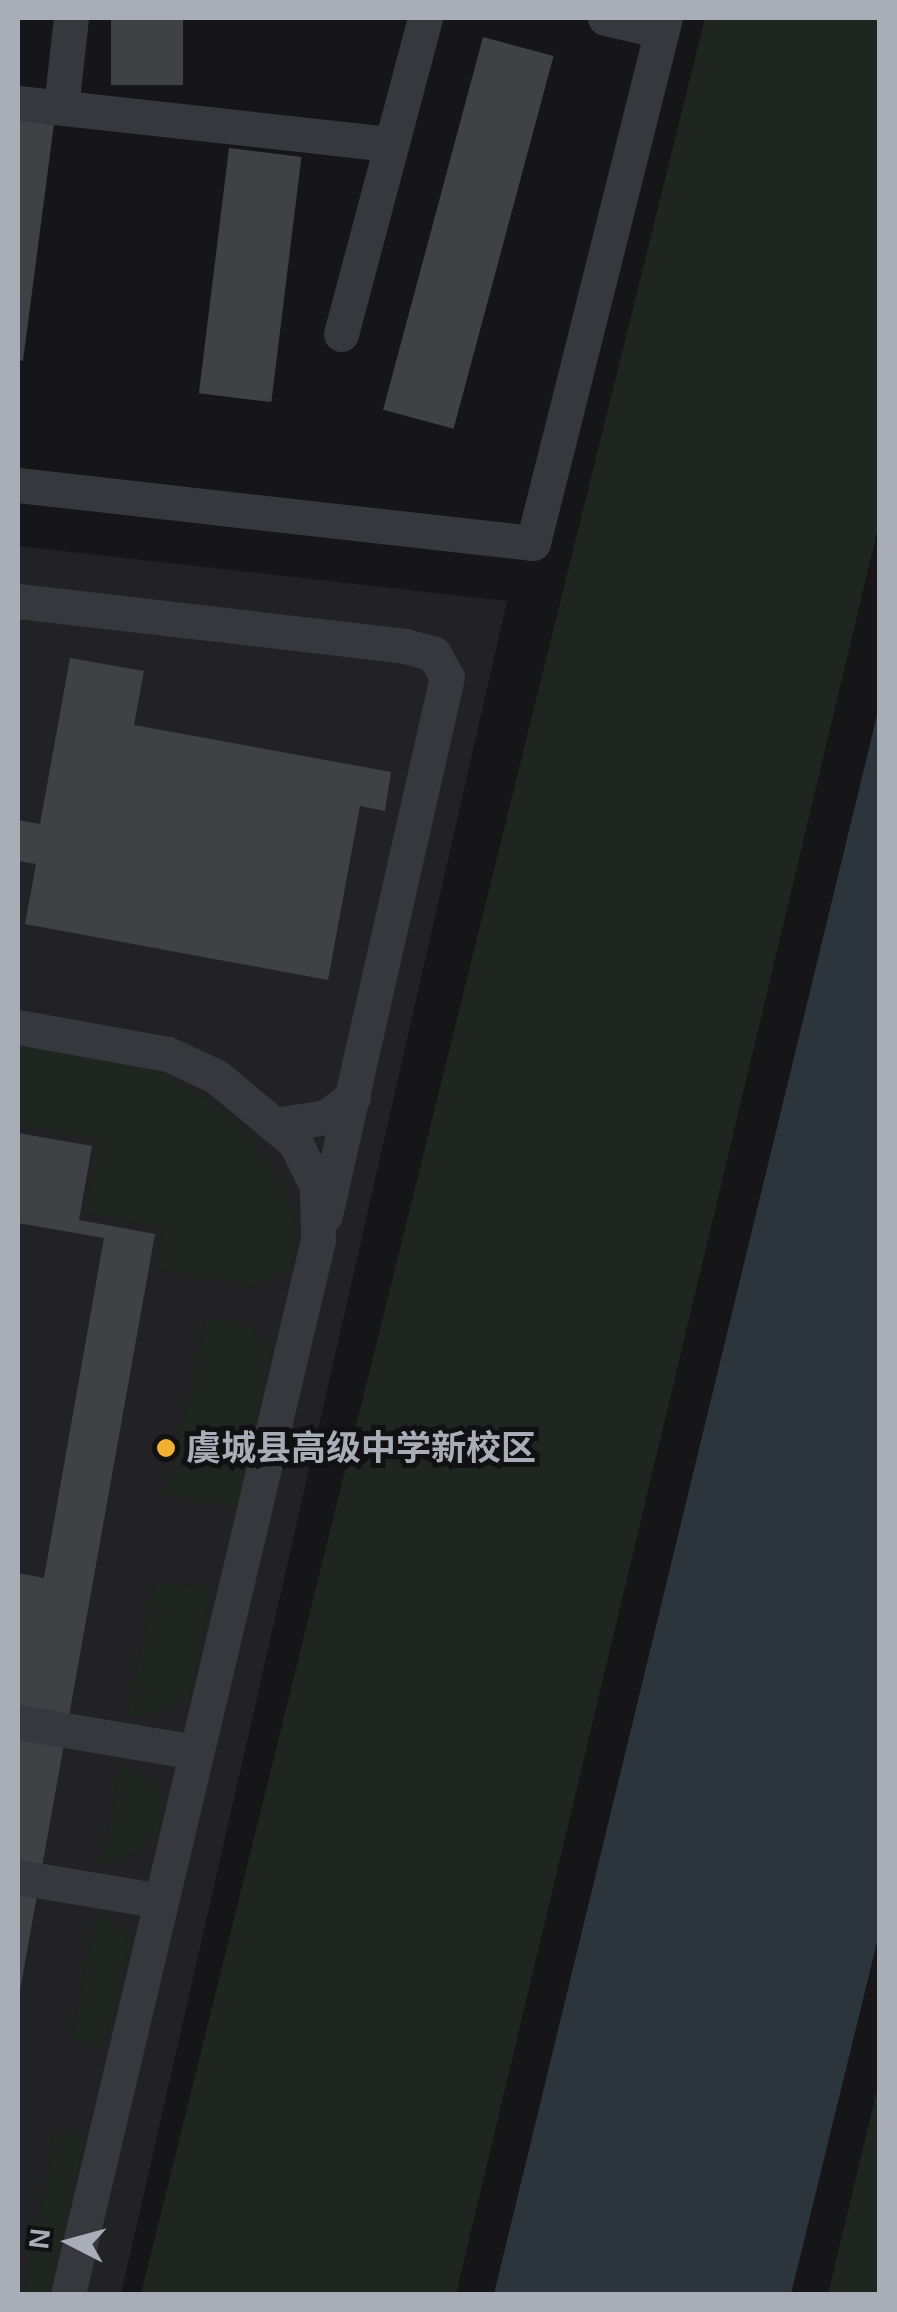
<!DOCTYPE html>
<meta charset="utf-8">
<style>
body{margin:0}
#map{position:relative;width:897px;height:2312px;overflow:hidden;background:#161618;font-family:Helvetica,"Noto Sans SC",sans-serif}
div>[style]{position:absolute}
.built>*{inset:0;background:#222225}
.green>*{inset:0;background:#1e261f}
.water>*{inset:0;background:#2c353c}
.building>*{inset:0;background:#404145;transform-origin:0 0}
.minor>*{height:35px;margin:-17.5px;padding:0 17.5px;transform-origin:17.5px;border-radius:17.5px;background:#37383d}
.dots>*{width:28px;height:28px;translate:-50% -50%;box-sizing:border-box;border:5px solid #111113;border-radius:50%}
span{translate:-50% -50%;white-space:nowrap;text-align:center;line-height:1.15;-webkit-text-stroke:10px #111113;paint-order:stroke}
.poi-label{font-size:35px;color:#a8adb8;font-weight:700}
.left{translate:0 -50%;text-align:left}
.frame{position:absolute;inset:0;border:20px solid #a8adb8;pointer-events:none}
.north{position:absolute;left:20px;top:2192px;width:100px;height:100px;-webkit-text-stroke:8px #111113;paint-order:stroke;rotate:276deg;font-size:28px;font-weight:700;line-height:40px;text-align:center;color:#a8adb8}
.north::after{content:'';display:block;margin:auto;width:35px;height:45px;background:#a8adb8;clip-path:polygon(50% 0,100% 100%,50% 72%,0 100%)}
</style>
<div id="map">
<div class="built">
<div style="clip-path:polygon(18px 546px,507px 601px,121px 2294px,18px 2294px)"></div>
</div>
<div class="green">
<div style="clip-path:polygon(705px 18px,879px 18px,879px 524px,456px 2294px,141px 2294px)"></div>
<div style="clip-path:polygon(18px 1044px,155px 1068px,226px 1111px,255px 1143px,293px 1210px,298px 1246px,286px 1272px,255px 1287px,157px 1269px,163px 1229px,86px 1213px,97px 1141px,18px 1125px)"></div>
<div style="clip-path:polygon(206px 1319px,249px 1325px,271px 1352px,239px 1508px,166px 1495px)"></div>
<div style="clip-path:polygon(155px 1581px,211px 1589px,189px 1698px,146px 1717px,128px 1715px)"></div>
<div style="clip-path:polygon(122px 1763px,143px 1774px,164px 1802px,157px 1838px,124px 1860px,102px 1865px)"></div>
<div style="clip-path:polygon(97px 1908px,127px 1938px,128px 1953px,102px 2047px,71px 2041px)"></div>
<div style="clip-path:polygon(879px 2082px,879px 2294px,828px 2294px)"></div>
<div style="clip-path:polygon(55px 2132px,85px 2135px,51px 2292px,23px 2294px)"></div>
</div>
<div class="water">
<div style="clip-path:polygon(879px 707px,879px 1934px,791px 2294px,494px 2294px)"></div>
</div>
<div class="building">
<div style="left:111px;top:18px;width:72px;height:67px"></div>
<div style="left:483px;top:37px;width:73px;height:386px;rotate:15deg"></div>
<div style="clip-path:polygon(18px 112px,55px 116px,23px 361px,18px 360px)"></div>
<div style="left:229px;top:148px;width:73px;height:247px;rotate:7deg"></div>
<div style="clip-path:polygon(70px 658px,144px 671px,134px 725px,391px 772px,385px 811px,360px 806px,328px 980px,25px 924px,36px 864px,18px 861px,18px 820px,40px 824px)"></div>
<div style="clip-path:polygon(18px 1133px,92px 1146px,79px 1220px,155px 1234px,19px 1996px,18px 1573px,44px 1578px,104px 1238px,18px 1223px)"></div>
</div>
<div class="minor">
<div style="left:605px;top:18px;width:58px;rotate:12.8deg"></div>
<div style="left:18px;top:103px;width:376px;rotate:6.3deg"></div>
<div style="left:61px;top:107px;width:90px;rotate:-83.6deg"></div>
<div style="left:341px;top:334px;width:327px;rotate:-75.1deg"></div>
<div style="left:18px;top:485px;width:518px;rotate:6.43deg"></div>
<div style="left:533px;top:543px;width:541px;rotate:-75.89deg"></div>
<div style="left:18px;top:601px;width:390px;rotate:6.6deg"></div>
<div style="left:405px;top:646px;width:30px;rotate:15deg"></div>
<div style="left:434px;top:654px;width:26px;rotate:61deg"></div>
<div style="left:447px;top:677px;width:552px;rotate:102.78deg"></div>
<div style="left:18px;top:1027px;width:152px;rotate:10.2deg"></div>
<div style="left:168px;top:1054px;width:54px;rotate:25.1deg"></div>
<div style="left:217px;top:1077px;width:102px;rotate:39.8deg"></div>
<div style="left:295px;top:1142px;width:49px;rotate:63.4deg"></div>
<div style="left:317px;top:1186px;width:54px;rotate:88.9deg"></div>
<div style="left:318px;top:1240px;width:1083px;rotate:103.34deg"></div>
<div style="left:274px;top:1125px;width:53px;rotate:-8.7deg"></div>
<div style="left:326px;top:1117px;width:34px;rotate:-37deg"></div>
<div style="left:18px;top:1722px;width:181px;rotate:9.6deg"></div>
<div style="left:18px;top:1877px;width:145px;rotate:9.5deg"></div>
</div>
<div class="dots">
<div style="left:166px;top:1448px;background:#f2b134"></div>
</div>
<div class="poi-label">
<span class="left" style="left:186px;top:1448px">虞城县高级中学新校区</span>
</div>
<div class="frame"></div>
<div class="north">N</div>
</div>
